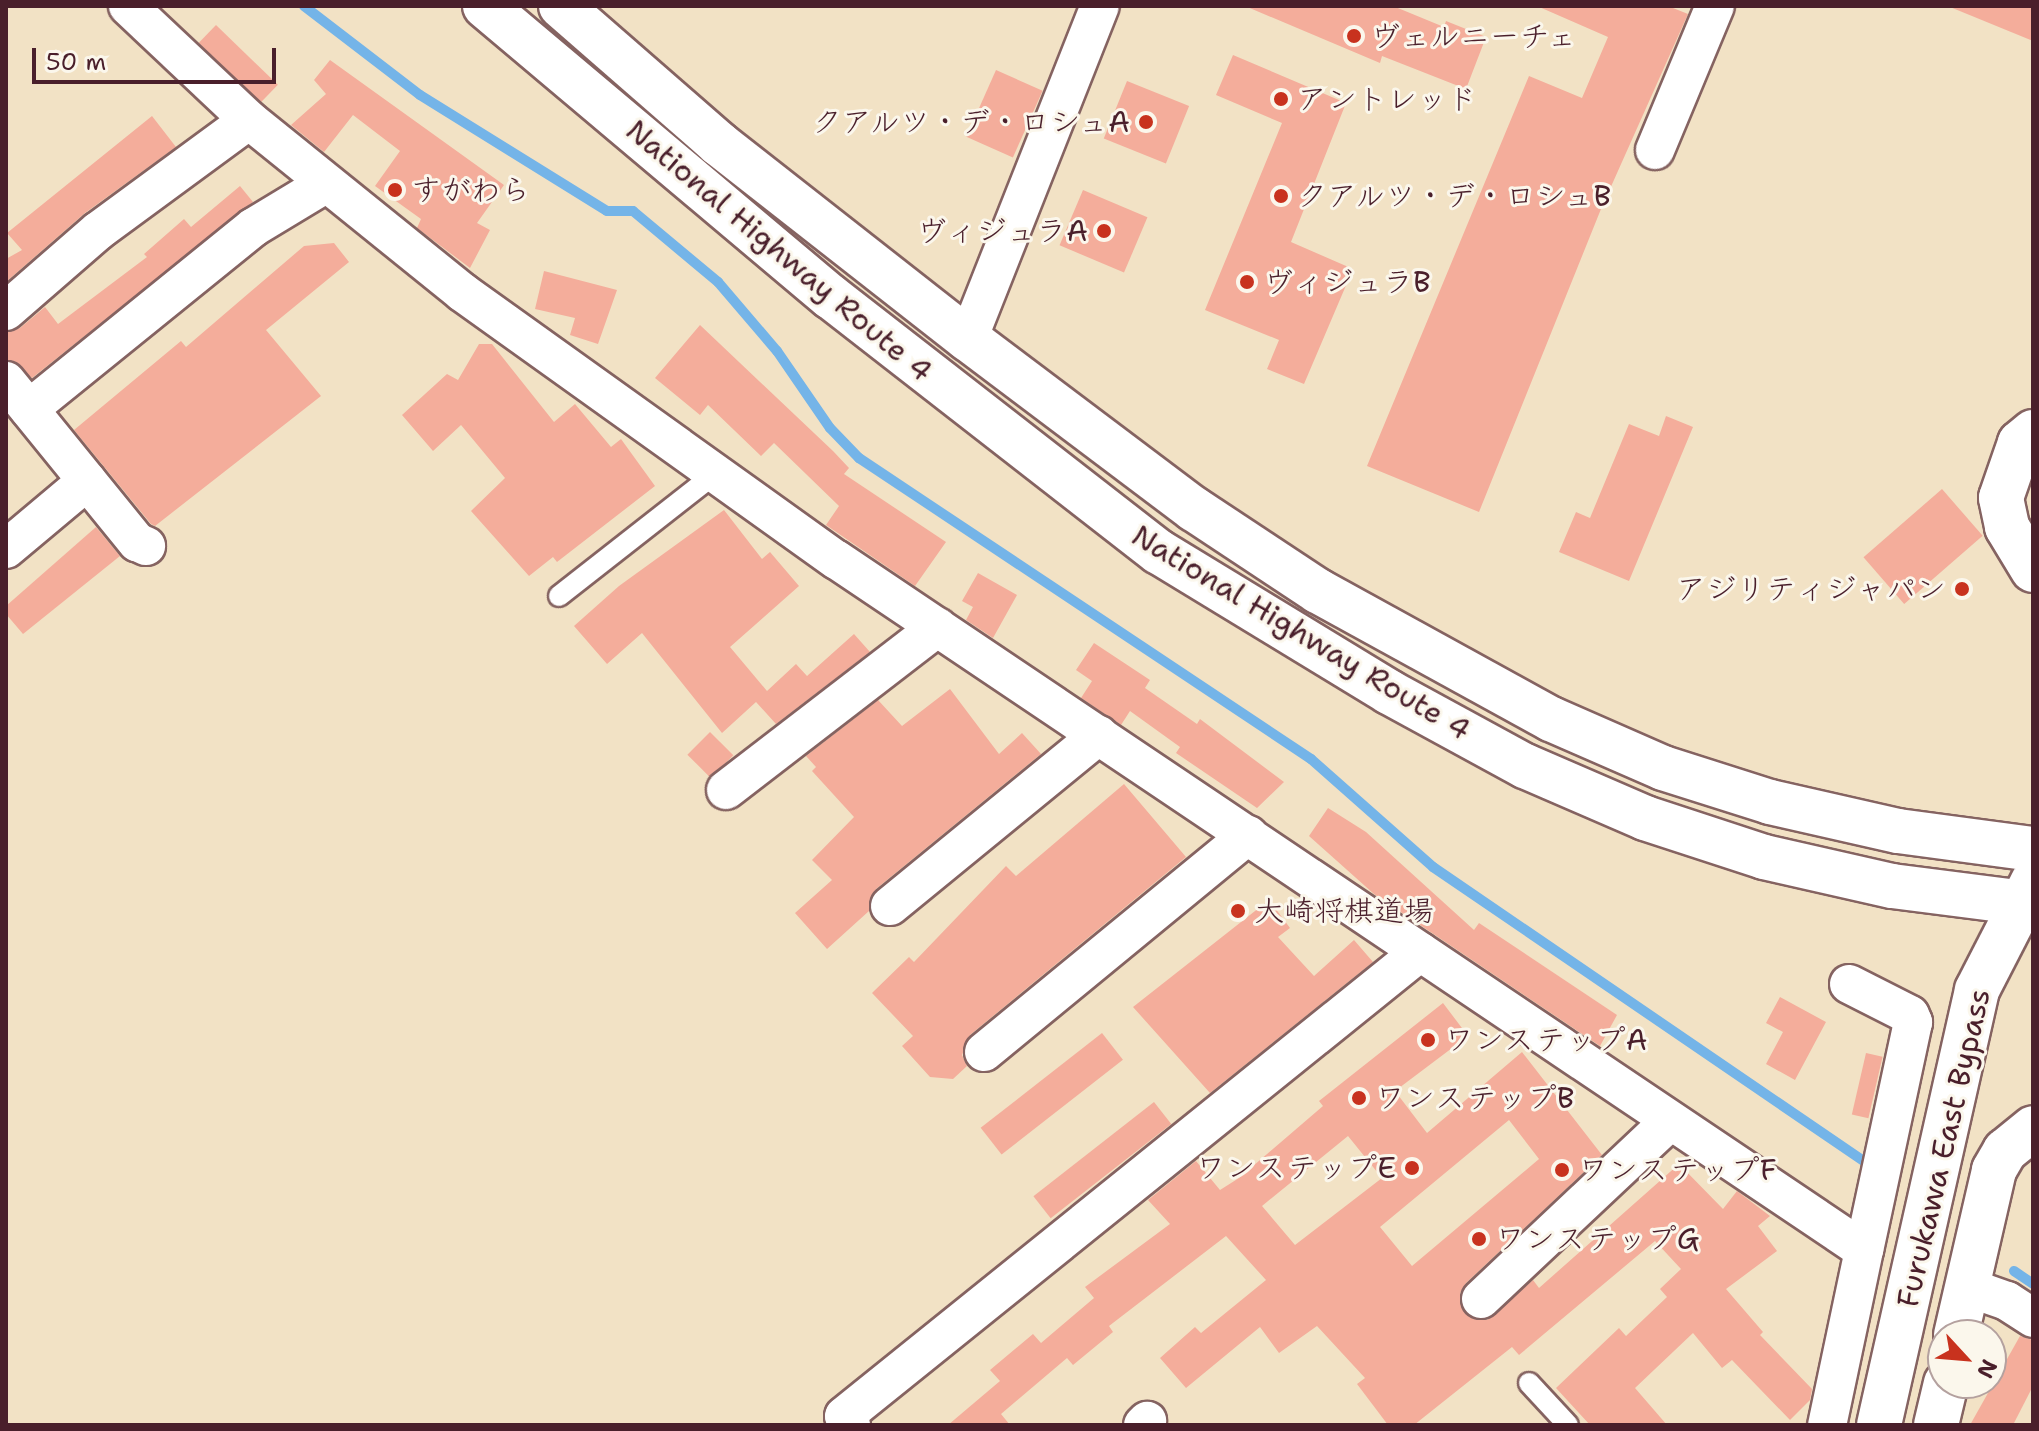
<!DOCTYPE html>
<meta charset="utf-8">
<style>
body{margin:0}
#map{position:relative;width:2039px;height:1431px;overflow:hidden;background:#f2e2c5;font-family:"Shantell Sans","Klee One",sans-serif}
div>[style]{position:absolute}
.stream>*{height:10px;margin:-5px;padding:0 5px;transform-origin:5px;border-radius:5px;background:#74b4e8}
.building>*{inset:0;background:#f4ad9b;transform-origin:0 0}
.roads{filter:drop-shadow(2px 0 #856361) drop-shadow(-2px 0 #856361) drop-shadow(0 2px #856361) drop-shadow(0 -2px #856361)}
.service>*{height:20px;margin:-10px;padding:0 10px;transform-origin:10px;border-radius:10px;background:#fff}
.minor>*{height:38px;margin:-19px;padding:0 19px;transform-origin:19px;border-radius:19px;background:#fff}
.tertiary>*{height:44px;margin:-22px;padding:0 22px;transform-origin:22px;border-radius:22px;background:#fff}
.trunk>*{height:44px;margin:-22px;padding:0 22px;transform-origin:22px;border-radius:22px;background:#fff}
.dots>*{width:22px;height:22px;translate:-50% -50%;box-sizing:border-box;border:4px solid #fbf7ec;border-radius:50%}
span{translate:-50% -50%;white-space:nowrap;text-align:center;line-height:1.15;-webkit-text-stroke:6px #fbf7ec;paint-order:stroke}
.poi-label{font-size:30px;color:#4a1f2b}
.left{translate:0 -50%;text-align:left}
.right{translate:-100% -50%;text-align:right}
.street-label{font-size:30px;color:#4a1f2b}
.frame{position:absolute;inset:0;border:8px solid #4a1f2b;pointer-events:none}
.north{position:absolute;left:1927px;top:1319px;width:80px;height:80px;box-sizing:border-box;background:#fbf7ec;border:2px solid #b4a19f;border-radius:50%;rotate:116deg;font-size:22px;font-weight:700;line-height:32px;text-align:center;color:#4a1f2b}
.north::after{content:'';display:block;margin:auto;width:28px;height:36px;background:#c8321e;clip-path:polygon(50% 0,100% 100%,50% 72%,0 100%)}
.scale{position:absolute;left:32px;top:48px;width:244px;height:36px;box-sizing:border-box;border:4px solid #4a1f2b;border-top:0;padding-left:10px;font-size:24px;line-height:28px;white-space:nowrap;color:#4a1f2b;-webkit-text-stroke:6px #fbf7ec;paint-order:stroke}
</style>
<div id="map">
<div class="stream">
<div style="left:304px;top:6px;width:146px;rotate:37.5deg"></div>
<div style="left:420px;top:95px;width:220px;rotate:31.8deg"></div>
<div style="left:607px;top:211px;width:26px"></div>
<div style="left:633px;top:211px;width:111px;rotate:39.9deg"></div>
<div style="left:718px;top:282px;width:91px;rotate:49.5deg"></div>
<div style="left:777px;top:351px;width:93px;rotate:55.5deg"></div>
<div style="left:830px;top:428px;width:42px;rotate:46deg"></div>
<div style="left:859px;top:458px;width:543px;rotate:33.66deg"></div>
<div style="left:1311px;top:759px;width:163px;rotate:41.5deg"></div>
<div style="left:1433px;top:867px;width:523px;rotate:34.33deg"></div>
<div style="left:2014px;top:1271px;width:23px;rotate:34deg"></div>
</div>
<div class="building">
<div style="clip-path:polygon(1245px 6px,1393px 6px,1444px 27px,1446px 21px,1486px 37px,1466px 89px,1382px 56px,1380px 63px)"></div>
<div style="clip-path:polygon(1537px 6px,1668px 6px,1688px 14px,1601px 209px,1479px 512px,1367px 466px,1529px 76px,1582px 98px,1608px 37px)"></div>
<div style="clip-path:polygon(2033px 6px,2033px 41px,1950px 7px,1950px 6px)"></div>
<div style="left:216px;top:25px;width:86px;height:25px;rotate:44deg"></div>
<div style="clip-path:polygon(1233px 55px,1346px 103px,1291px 242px,1353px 269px,1304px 384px,1267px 369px,1279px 340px,1205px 310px,1282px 123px,1216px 95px)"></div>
<div style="clip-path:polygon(330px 60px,504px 185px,477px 223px,490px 230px,470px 268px,417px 228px,421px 219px,375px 186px,400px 151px,353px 115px,324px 152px,291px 125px,326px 94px,314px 80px)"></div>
<div style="left:996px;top:70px;width:51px;height:73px;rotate:24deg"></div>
<div style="left:1127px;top:81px;width:67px;height:62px;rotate:22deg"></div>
<div style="clip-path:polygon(152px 116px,176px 147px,85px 213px,6px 282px,6px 259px,22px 250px,7px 233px)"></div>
<div style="clip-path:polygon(240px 186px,253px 202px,32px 378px,6px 359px,6px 332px,20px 328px,45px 307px,58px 324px,147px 257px,144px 254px,184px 219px,191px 227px)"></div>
<div style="left:1083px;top:190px;width:70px;height:60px;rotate:23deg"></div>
<div style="clip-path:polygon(334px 243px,349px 262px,266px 330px,321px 396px,155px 526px,151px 524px,74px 430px,181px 341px,186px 347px,304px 246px)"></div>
<div style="clip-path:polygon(544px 271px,617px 290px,598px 344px,570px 335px,575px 318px,535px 309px)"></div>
<div style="clip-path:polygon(700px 325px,833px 451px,849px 468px,844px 474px,946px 542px,915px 586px,826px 525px,839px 506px,774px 443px,761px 456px,708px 405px,700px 415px,655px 378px)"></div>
<div style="clip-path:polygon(479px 344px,492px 344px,554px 422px,575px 404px,611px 447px,621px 439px,655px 486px,557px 562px,553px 557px,529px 576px,471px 511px,505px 478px,461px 425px,433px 451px,402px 415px,447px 374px,458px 380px)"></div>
<div style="clip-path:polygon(1666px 416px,1693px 427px,1629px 581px,1559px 552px,1576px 512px,1590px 518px,1629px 424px,1659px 436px)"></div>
<div style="left:1942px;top:489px;width:62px;height:104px;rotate:49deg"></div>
<div style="clip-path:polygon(724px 510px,762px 559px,770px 552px,799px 586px,730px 647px,767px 691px,796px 664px,807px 676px,854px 634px,870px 652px,776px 724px,756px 702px,722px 733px,642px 633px,607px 664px,574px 626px,619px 586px)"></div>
<div style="clip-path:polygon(96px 527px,120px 556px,23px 634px,6px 614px,6px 606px)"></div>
<div style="clip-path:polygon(978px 573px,1017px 595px,993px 638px,966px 620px,973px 607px,962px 601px)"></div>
<div style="clip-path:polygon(1094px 643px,1150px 680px,1145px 688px,1197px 724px,1200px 719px,1284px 782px,1257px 808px,1176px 753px,1180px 747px,1130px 711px,1121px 725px,1081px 698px,1092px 681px,1076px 670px)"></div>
<div style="clip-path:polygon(950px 689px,999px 754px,1022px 733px,1041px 754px,876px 889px,869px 911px,827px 949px,795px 913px,832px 880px,812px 860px,854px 817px,812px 771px,816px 767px,806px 756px,878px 700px,902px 726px)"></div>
<div style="left:710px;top:732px;width:33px;height:32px;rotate:45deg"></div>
<div style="clip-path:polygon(1124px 784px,1186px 857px,970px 1035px,962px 1055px,967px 1066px,953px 1079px,930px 1077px,902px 1046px,913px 1036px,872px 993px,909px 957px,914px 962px,1006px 866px,1016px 876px)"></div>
<div style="clip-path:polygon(1328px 808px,1366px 832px,1474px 930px,1479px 923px,1617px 1015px,1600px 1046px,1374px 894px,1309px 836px)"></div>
<div style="clip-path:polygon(1269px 900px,1290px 928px,1278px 937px,1314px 976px,1354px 940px,1373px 962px,1210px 1093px,1133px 1007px)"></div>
<div style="clip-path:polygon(1780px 997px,1826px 1022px,1795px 1080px,1766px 1064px,1783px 1032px,1766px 1023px)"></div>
<div style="clip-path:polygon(evenodd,1443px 1003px,1468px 1036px,1395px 1091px,1427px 1133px,1522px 1052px,1602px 1155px,1466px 1283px,1460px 1293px,1465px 1313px,1487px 1320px,1533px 1280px,1539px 1288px,1679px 1164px,1723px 1209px,1737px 1191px,1770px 1216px,1758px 1226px,1777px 1251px,1726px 1289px,1763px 1332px,1760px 1335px,1812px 1389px,1810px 1400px,1790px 1420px,1732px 1360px,1722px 1368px,1693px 1333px,1635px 1388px,1667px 1425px,1590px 1425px,1556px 1388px,1619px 1328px,1626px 1336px,1667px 1297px,1660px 1289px,1681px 1269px,1655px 1241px,1519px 1355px,1512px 1347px,1414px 1425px,1388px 1425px,1357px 1384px,1365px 1378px,1317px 1326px,1279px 1353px,1260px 1327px,1186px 1388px,1160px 1358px,1195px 1327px,1201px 1333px,1266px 1280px,1226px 1236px,1109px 1326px,1113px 1332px,1073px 1365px,1067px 1358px,1001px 1414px,1010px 1425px,948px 1425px,1000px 1381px,990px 1370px,1033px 1334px,1041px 1343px,1094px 1298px,1085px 1287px,1170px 1224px,1148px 1200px,1196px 1161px,1220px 1190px,1239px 1178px,1323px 1106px,1319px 1101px,1443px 1003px,1509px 1120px,1539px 1159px,1412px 1266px,1380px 1227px,1509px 1120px,1443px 1003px,1348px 1136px,1382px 1178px,1295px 1245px,1262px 1206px,1348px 1136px)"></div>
<div style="left:1102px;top:1033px;width:34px;height:154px;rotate:52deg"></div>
<div style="left:1866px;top:1053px;width:17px;height:63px;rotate:13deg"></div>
<div style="left:1154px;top:1102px;width:28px;height:153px;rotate:52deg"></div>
<div style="clip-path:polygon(2020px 1336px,2033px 1340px,2033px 1386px,2013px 1425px,1970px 1425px)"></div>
</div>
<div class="roads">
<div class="service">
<div style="left:559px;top:596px;width:199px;rotate:-38.1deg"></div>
<div style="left:1529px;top:1383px;width:57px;rotate:47.1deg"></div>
</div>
<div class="minor">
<div style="left:128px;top:6px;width:166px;rotate:43.3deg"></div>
<div style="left:249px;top:120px;width:274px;rotate:38.9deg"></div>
<div style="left:462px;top:292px;width:461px;rotate:35.6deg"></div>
<div style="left:837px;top:560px;width:1237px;rotate:33.9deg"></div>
<div style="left:1864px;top:1250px;width:179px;rotate:101.9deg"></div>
<div style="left:1655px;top:150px;width:156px;rotate:-67.4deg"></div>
<div style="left:6px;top:311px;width:122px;rotate:-41deg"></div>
<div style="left:98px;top:231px;width:187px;rotate:-36.3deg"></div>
<div style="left:968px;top:339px;width:358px;rotate:-68.4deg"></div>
<div style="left:6px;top:381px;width:208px;rotate:50.9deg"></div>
<div style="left:137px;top:542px;width:10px;rotate:24deg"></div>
<div style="left:29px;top:409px;width:289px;rotate:-39deg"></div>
<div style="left:254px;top:227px;width:83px;rotate:-31.2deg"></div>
<div style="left:6px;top:549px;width:106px;rotate:-40deg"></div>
<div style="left:726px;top:790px;width:267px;rotate:-37.6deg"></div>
<div style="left:890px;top:906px;width:270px;rotate:-39.3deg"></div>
<div style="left:1849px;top:984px;width:68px;rotate:26.9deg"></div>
<div style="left:1910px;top:1015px;width:8px;rotate:67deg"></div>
<div style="left:1913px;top:1022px;width:233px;rotate:102.1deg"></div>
<div style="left:984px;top:1052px;width:342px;rotate:-39.4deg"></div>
<div style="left:1967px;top:1287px;width:42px;rotate:19.3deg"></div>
<div style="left:2007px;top:1301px;width:31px;rotate:33deg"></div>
<div style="left:1481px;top:1299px;width:258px;rotate:-43.3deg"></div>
<div style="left:851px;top:1425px;width:11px;rotate:-128deg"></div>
<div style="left:844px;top:1416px;width:740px;rotate:-38.85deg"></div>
<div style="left:1143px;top:1425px;width:6px;rotate:-45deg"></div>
</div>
<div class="tertiary">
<div style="left:2033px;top:432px;width:17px;rotate:140deg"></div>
<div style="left:2020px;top:443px;width:58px;rotate:109.1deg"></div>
<div style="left:2001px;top:498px;width:30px;rotate:78deg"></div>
<div style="left:2007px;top:527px;width:50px;rotate:58.8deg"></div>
<div style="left:1956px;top:1335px;width:169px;rotate:-77deg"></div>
<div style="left:1994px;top:1170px;width:22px;rotate:-60deg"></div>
<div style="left:2005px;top:1151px;width:36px;rotate:-39deg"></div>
<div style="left:1936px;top:1425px;width:43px;rotate:-76.6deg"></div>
</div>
<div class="trunk">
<div style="left:485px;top:6px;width:452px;rotate:40.1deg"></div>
<div style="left:831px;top:297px;width:415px;rotate:37.9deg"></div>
<div style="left:1159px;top:552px;width:269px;rotate:31.3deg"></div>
<div style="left:1389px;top:692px;width:155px;rotate:28.6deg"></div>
<div style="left:1525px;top:766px;width:131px;rotate:23.4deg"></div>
<div style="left:1645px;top:818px;width:125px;rotate:18.1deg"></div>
<div style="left:1764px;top:857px;width:131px;rotate:12.8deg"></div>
<div style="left:1892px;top:886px;width:142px;rotate:7.3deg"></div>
<div style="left:561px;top:6px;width:210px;rotate:41.1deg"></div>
<div style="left:719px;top:144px;width:316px;rotate:38.1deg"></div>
<div style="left:968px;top:339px;width:283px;rotate:37deg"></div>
<div style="left:1194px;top:509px;width:149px;rotate:33.5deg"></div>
<div style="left:1318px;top:591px;width:266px;rotate:28.8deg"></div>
<div style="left:1551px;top:719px;width:122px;rotate:23.6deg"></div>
<div style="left:1663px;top:768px;width:112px;rotate:17.6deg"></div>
<div style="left:1770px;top:802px;width:131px;rotate:12.8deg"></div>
<div style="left:1898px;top:831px;width:136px;rotate:7.6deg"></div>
<div style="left:1879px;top:1425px;width:446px;rotate:-77.3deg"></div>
<div style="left:1977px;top:990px;width:123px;rotate:-62.8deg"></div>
</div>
</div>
<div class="dots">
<div style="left:1354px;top:36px;background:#c8321e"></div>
<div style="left:1281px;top:99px;background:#c8321e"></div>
<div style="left:1146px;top:122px;background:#c8321e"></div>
<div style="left:395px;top:190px;background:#c8321e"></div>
<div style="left:1281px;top:196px;background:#c8321e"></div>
<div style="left:1104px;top:231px;background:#c8321e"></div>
<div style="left:1247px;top:282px;background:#c8321e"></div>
<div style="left:1962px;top:589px;background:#c8321e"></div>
<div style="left:1238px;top:911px;background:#c8321e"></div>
<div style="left:1428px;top:1040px;background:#c8321e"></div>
<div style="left:1359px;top:1098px;background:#c8321e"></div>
<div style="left:1412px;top:1168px;background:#c8321e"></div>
<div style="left:1562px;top:1170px;background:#c8321e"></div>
<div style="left:1479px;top:1239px;background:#c8321e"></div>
</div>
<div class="poi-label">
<span class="left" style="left:1370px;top:36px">ヴェルニーチェ</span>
<span class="left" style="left:1297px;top:99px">アントレッド</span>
<span class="right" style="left:1130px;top:122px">クアルツ・デ・ロシュA</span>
<span class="left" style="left:411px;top:190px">すがわら</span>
<span class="left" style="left:1297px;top:196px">クアルツ・デ・ロシュB</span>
<span class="right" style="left:1088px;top:231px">ヴィジュラA</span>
<span class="left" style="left:1263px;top:282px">ヴィジュラB</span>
<span class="right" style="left:1946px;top:589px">アジリティジャパン</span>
<span class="left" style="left:1254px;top:911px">大崎将棋道場</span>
<span class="left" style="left:1444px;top:1040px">ワンステップA</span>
<span class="left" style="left:1375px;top:1098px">ワンステップB</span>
<span class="right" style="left:1396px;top:1168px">ワンステップE</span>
<span class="left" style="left:1578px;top:1170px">ワンステップF</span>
<span class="left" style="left:1495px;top:1239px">ワンステップG</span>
</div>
<div class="street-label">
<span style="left:779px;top:251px;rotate:40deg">National Highway Route 4</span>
<span style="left:1301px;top:633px;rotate:31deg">National Highway Route 4</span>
<span style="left:1944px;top:1148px;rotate:-77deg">Furukawa East Bypass</span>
</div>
<div class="frame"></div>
<div class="north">N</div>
<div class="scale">50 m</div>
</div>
